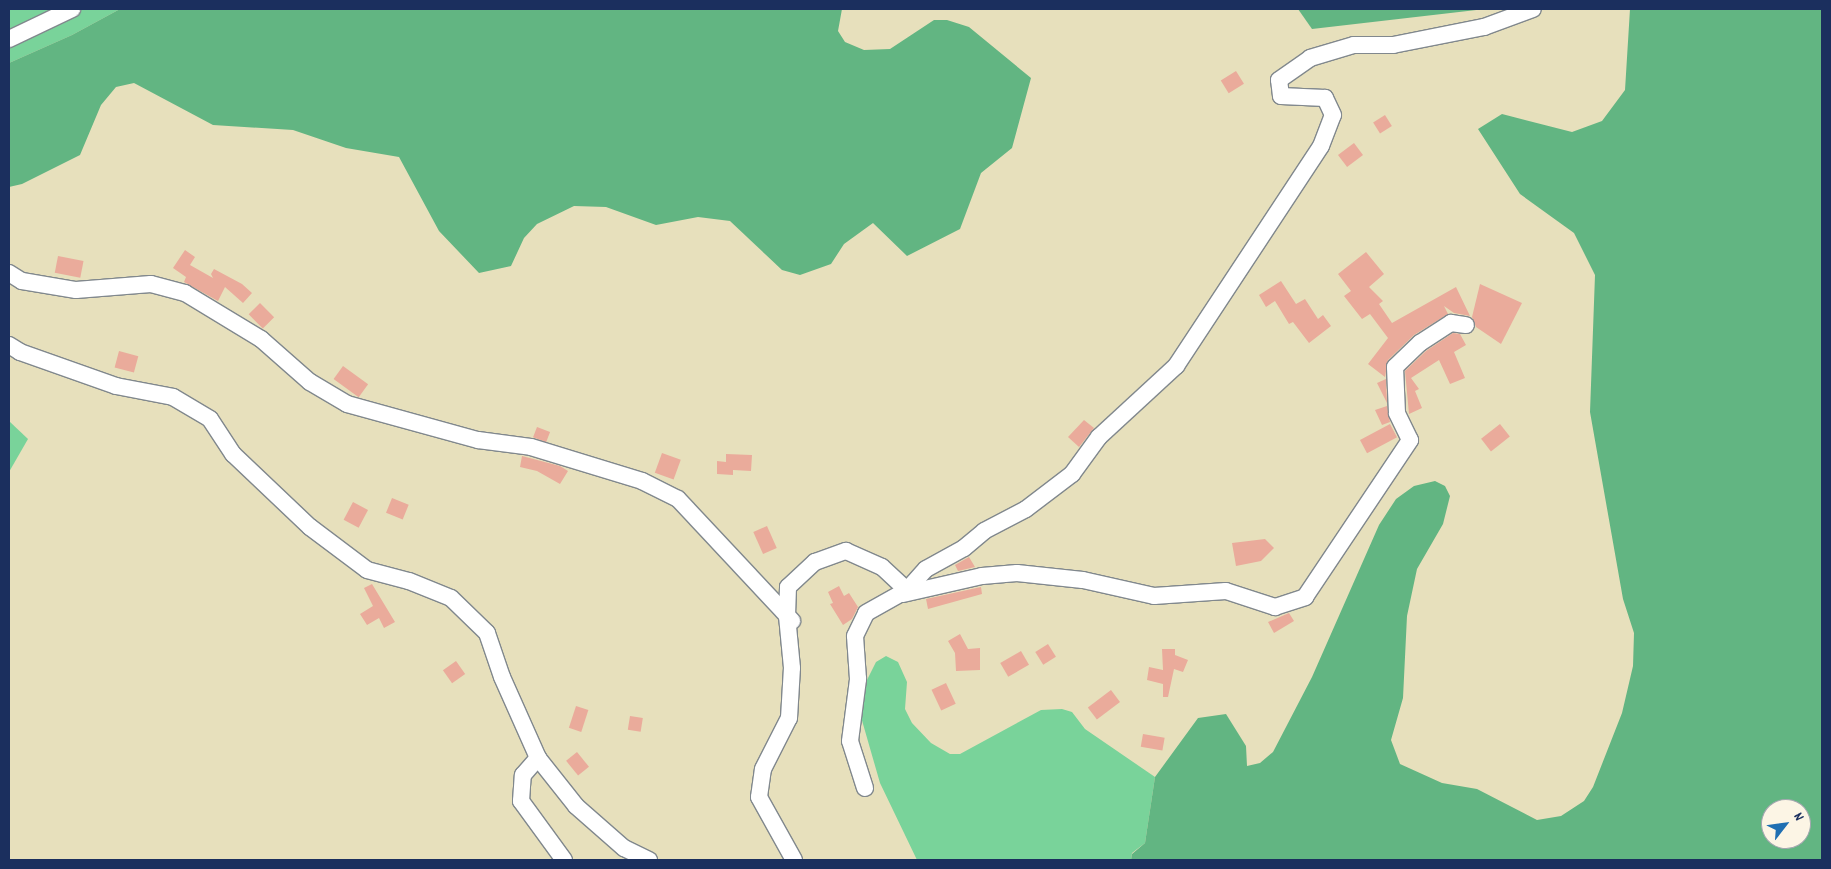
<!DOCTYPE html>
<style>
body{margin:0}
#map{position:relative;width:1831px;height:869px;overflow:hidden;background:#e7e0bc;font-family:Dekko,sans-serif}
div>[style]{position:absolute}
.green>*{inset:0;background:#79d39a}
.forest>*{inset:0;background:#62b582}
.building>*{inset:0;background:#eaab9b;transform-origin:0 0}
.roads{filter:drop-shadow(1px 0 #81888d) drop-shadow(-1px 0 #81888d) drop-shadow(0 1px #81888d) drop-shadow(0 -1px #81888d)}
.street>*{height:16px;margin:-8px;padding:0 8px;transform-origin:8px;border-radius:8px;background:#fff}
span{translate:-50% -50%;white-space:nowrap;text-align:center;line-height:1.15;-webkit-text-stroke:4px #fcf5e5;paint-order:stroke}
.frame{position:absolute;inset:0;border:10px solid #1b2f5e;pointer-events:none}
.north{position:absolute;left:1761px;top:799px;width:50px;height:50px;box-sizing:border-box;background:#fcf5e5;border:1px solid #a2a6af;border-radius:50%;rotate:60deg;font-size:14px;font-weight:700;line-height:20px;text-align:center;color:#1b2f5e}
.north::after{content:'';display:block;margin:auto;width:18px;height:22px;background:#1f6fb2;clip-path:polygon(50% 0,100% 100%,50% 72%,0 100%)}
</style>
<div id="map">
<div class="green">
<div style="clip-path:polygon(9px 9px,120px 9px,72px 35px,9px 63px)"></div>
<div style="clip-path:polygon(9px 421px,28px 439px,9px 472px)"></div>
<div style="clip-path:polygon(886px 656px,898px 662px,907px 682px,905px 709px,912px 723px,931px 743px,950px 754px,960px 754px,1041px 710px,1062px 709px,1072px 712px,1085px 729px,1155px 777px,1145px 843px,1132px 853px,1131px 860px,917px 860px,880px 783px,861px 717px,865px 684px,876px 662px)"></div>
</div>
<div class="forest">
<div style="clip-path:polygon(120px 9px,842px 9px,838px 31px,845px 42px,864px 50px,890px 49px,934px 20px,947px 20px,969px 27px,1031px 78px,1012px 148px,981px 173px,960px 229px,907px 256px,873px 223px,844px 244px,831px 264px,800px 275px,782px 270px,730px 221px,698px 217px,656px 225px,606px 207px,574px 206px,537px 224px,524px 238px,511px 266px,479px 273px,439px 231px,399px 157px,346px 148px,293px 130px,213px 125px,134px 83px,116px 87px,101px 105px,80px 155px,22px 184px,9px 187px,9px 63px,72px 35px)"></div>
<div style="clip-path:polygon(1298px 9px,1485px 9px,1312px 29px)"></div>
<div style="clip-path:polygon(evenodd,1630px 9px,1822px 9px,1822px 860px,1131px 860px,1132px 854px,1145px 843px,1155px 777px,1198px 718px,1226px 714px,1246px 746px,1247px 766px,1260px 763px,1273px 752px,1312px 677px,1379px 525px,1396px 499px,1414px 486px,1435px 481px,1445px 486px,1450px 496px,1443px 524px,1417px 569px,1407px 616px,1403px 698px,1391px 740px,1400px 764px,1442px 783px,1477px 789px,1537px 820px,1561px 816px,1584px 801px,1593px 787px,1622px 713px,1633px 666px,1634px 633px,1623px 599px,1590px 412px,1595px 275px,1574px 233px,1520px 194px,1478px 129px,1502px 114px,1572px 132px,1602px 121px,1625px 90px,1630px 9px,1771px 809px,1801px 809px,1801px 839px,1771px 839px,1771px 809px)"></div>
</div>
<div class="building">
<div style="left:1236px;top:71px;width:15px;height:18px;rotate:58deg"></div>
<div style="left:1385px;top:115px;width:13px;height:14px;rotate:58deg"></div>
<div style="left:1354px;top:143px;width:15px;height:20px;rotate:53deg"></div>
<div style="clip-path:polygon(185px 250px,195px 257px,190px 265px,213px 278px,211px 274px,214px 269px,242px 284px,252px 293px,243px 303px,225px 287px,218px 301px,184px 282px,186px 277px,173px 268px)"></div>
<div style="clip-path:polygon(1366px 252px,1384px 274px,1369px 287px,1383px 301px,1379px 304px,1392px 323px,1456px 287px,1470px 316px,1454px 313px,1444px 306px,1448px 314px,1414px 335px,1388px 360px,1385px 377px,1368px 364px,1388px 338px,1370px 314px,1362px 319px,1344px 296px,1351px 291px,1338px 274px)"></div>
<div style="left:58px;top:256px;width:26px;height:17px;rotate:11deg"></div>
<div style="clip-path:polygon(1281px 281px,1296px 304px,1305px 299px,1318px 319px,1323px 315px,1331px 326px,1309px 343px,1293px 322px,1289px 324px,1275px 301px,1266px 307px,1259px 295px)"></div>
<div style="clip-path:polygon(1480px 284px,1522px 303px,1501px 344px,1476px 327px,1472px 317px)"></div>
<div style="left:260px;top:303px;width:20px;height:16px;rotate:45deg"></div>
<div style="clip-path:polygon(1453px 333px,1460px 334px,1466px 345px,1454px 352px,1465px 378px,1450px 384px,1439px 360px,1411px 378px,1419px 389px,1415px 391px,1422px 408px,1409px 414px,1405px 371px,1426px 351px)"></div>
<div style="left:119px;top:351px;width:20px;height:17px;rotate:15deg"></div>
<div style="left:343px;top:366px;width:31px;height:16px;rotate:36deg"></div>
<div style="clip-path:polygon(1386px 379px,1387px 403px,1377px 383px)"></div>
<div style="clip-path:polygon(1387px 406px,1390px 422px,1382px 425px,1375px 410px)"></div>
<div style="clip-path:polygon(1084px 420px,1094px 428px,1079px 447px,1068px 437px)"></div>
<div style="left:1390px;top:424px;width:15px;height:34px;rotate:62deg"></div>
<div style="left:1500px;top:424px;width:16px;height:24px;rotate:52deg"></div>
<div style="left:537px;top:427px;width:14px;height:11px;rotate:21deg"></div>
<div style="left:662px;top:453px;width:20px;height:21px;rotate:20deg"></div>
<div style="clip-path:polygon(726px 454px,752px 455px,751px 471px,733px 470px,733px 475px,717px 474px,717px 461px,726px 462px)"></div>
<div style="clip-path:polygon(522px 456px,560px 466px,568px 471px,560px 484px,537px 471px,520px 467px)"></div>
<div style="left:392px;top:498px;width:18px;height:16px;rotate:22deg"></div>
<div style="left:353px;top:502px;width:17px;height:20px;rotate:28deg"></div>
<div style="left:767px;top:526px;width:24px;height:15px;rotate:66deg"></div>
<div style="clip-path:polygon(1265px 539px,1274px 548px,1261px 561px,1236px 566px,1232px 543px)"></div>
<div style="clip-path:polygon(969px 557px,975px 567px,958px 571px,955px 565px)"></div>
<div style="clip-path:polygon(372px 584px,395px 622px,384px 628px,379px 618px,367px 625px,360px 614px,373px 606px,364px 588px)"></div>
<div style="clip-path:polygon(839px 586px,844px 596px,849px 593px,858px 607px,852px 619px,843px 625px,830px 604px,833px 603px,828px 592px)"></div>
<div style="clip-path:polygon(981px 587px,982px 594px,928px 609px,926px 599px)"></div>
<div style="clip-path:polygon(1289px 613px,1294px 621px,1274px 633px,1268px 622px)"></div>
<div style="clip-path:polygon(960px 634px,968px 649px,980px 648px,980px 670px,956px 671px,955px 653px,948px 641px)"></div>
<div style="left:1048px;top:644px;width:15px;height:15px;rotate:58deg"></div>
<div style="clip-path:polygon(1162px 649px,1175px 649px,1175px 655px,1188px 660px,1183px 672px,1174px 669px,1168px 697px,1163px 697px,1163px 684px,1147px 680px,1149px 667px,1163px 670px)"></div>
<div style="left:1021px;top:651px;width:16px;height:24px;rotate:60deg"></div>
<div style="left:456px;top:661px;width:16px;height:16px;rotate:55deg"></div>
<div style="left:946px;top:683px;width:23px;height:16px;rotate:65deg"></div>
<div style="left:1111px;top:690px;width:15px;height:29px;rotate:53deg"></div>
<div style="left:576px;top:706px;width:13px;height:23px;rotate:18deg"></div>
<div style="left:630px;top:716px;width:13px;height:14px;rotate:9deg"></div>
<div style="left:1143px;top:734px;width:22px;height:13px;rotate:10deg"></div>
<div style="left:577px;top:752px;width:19px;height:14px;rotate:51deg"></div>
</div>
<div class="roads">
<div class="street">
<div style="left:9px;top:39px;width:70px;rotate:-25.5deg"></div>
<div style="left:9px;top:273px;width:15px;rotate:32deg"></div>
<div style="left:22px;top:281px;width:55px;rotate:9.5deg"></div>
<div style="left:76px;top:290px;width:75px;rotate:-4.6deg"></div>
<div style="left:151px;top:284px;width:35px;rotate:15deg"></div>
<div style="left:185px;top:293px;width:89px;rotate:31.2deg"></div>
<div style="left:261px;top:339px;width:65px;rotate:41.3deg"></div>
<div style="left:310px;top:382px;width:43px;rotate:30.7deg"></div>
<div style="left:347px;top:404px;width:136px;rotate:15.4deg"></div>
<div style="left:478px;top:440px;width:53px;rotate:7.5deg"></div>
<div style="left:531px;top:447px;width:116px;rotate:17deg"></div>
<div style="left:642px;top:481px;width:40px;rotate:26.6deg"></div>
<div style="left:678px;top:499px;width:167px;rotate:46.9deg"></div>
<div style="left:9px;top:345px;width:13px;rotate:32deg"></div>
<div style="left:20px;top:352px;width:102px;rotate:19.5deg"></div>
<div style="left:116px;top:386px;width:58px;rotate:10.9deg"></div>
<div style="left:173px;top:397px;width:43px;rotate:30.7deg"></div>
<div style="left:210px;top:419px;width:42px;rotate:56.7deg"></div>
<div style="left:233px;top:454px;width:106px;rotate:43.5deg"></div>
<div style="left:310px;top:527px;width:71px;rotate:37deg"></div>
<div style="left:367px;top:570px;width:43px;rotate:14.7deg"></div>
<div style="left:409px;top:581px;width:45px;rotate:22deg"></div>
<div style="left:451px;top:598px;width:50px;rotate:44.2deg"></div>
<div style="left:487px;top:633px;width:46px;rotate:71.2deg"></div>
<div style="left:502px;top:677px;width:89px;rotate:66deg"></div>
<div style="left:903px;top:594px;width:81px;rotate:-12.8deg"></div>
<div style="left:982px;top:576px;width:35px;rotate:-5deg"></div>
<div style="left:1017px;top:573px;width:66px;rotate:6.1deg"></div>
<div style="left:1083px;top:580px;width:73px;rotate:12.7deg"></div>
<div style="left:1154px;top:596px;width:72px;rotate:-4deg"></div>
<div style="left:1226px;top:591px;width:52px;rotate:18.1deg"></div>
<div style="left:1275px;top:607px;width:32px;rotate:-18deg"></div>
<div style="left:1305px;top:597px;width:189px;rotate:-56.2deg"></div>
<div style="left:1410px;top:440px;width:30px;rotate:-116deg"></div>
<div style="left:1397px;top:413px;width:46px;rotate:-92.5deg"></div>
<div style="left:1395px;top:367px;width:35px;rotate:-44deg"></div>
<div style="left:1420px;top:343px;width:37px;rotate:-33deg"></div>
<div style="left:1451px;top:323px;width:15px;rotate:8deg"></div>
<div style="left:865px;top:788px;width:49px;rotate:-107.7deg"></div>
<div style="left:850px;top:741px;width:63px;rotate:-82.6deg"></div>
<div style="left:858px;top:679px;width:43px;rotate:-94deg"></div>
<div style="left:855px;top:636px;width:25px;rotate:-64deg"></div>
<div style="left:866px;top:613px;width:47px;rotate:-29.3deg"></div>
<div style="left:907px;top:590px;width:28px;rotate:-48deg"></div>
<div style="left:926px;top:569px;width:43px;rotate:-28.9deg"></div>
<div style="left:964px;top:548px;width:26px;rotate:-40deg"></div>
<div style="left:984px;top:531px;width:47px;rotate:-27.6deg"></div>
<div style="left:1026px;top:509px;width:58px;rotate:-37.3deg"></div>
<div style="left:1072px;top:474px;width:46px;rotate:-53.9deg"></div>
<div style="left:1099px;top:437px;width:105px;rotate:-42.7deg"></div>
<div style="left:1176px;top:366px;width:263px;rotate:-56.6deg"></div>
<div style="left:1321px;top:146px;width:33px;rotate:-69deg"></div>
<div style="left:1333px;top:115px;width:19px;rotate:-115deg"></div>
<div style="left:1325px;top:98px;width:44px;rotate:-177.4deg"></div>
<div style="left:1281px;top:96px;width:16px;rotate:-97deg"></div>
<div style="left:1279px;top:80px;width:38px;rotate:-35deg"></div>
<div style="left:1310px;top:58px;width:46px;rotate:-16.5deg"></div>
<div style="left:1354px;top:45px;width:39px"></div>
<div style="left:1393px;top:45px;width:93px;rotate:-11.2deg"></div>
<div style="left:1484px;top:27px;width:52px;rotate:-20.2deg"></div>
<div style="left:564px;top:860px;width:73px;rotate:-126.1deg"></div>
<div style="left:521px;top:801px;width:26px;rotate:-86deg"></div>
<div style="left:523px;top:775px;width:23px;rotate:-49deg"></div>
<div style="left:538px;top:758px;width:61px;rotate:51.6deg"></div>
<div style="left:576px;top:806px;width:64px;rotate:41.2deg"></div>
<div style="left:624px;top:848px;width:28px;rotate:26deg"></div>
<div style="left:794px;top:860px;width:72px;rotate:-119.1deg"></div>
<div style="left:759px;top:797px;width:28px;rotate:-82deg"></div>
<div style="left:763px;top:769px;width:57px;rotate:-63deg"></div>
<div style="left:789px;top:718px;width:50px;rotate:-86.6deg"></div>
<div style="left:792px;top:668px;width:52px;rotate:-95.5deg"></div>
<div style="left:787px;top:616px;width:29px;rotate:-88deg"></div>
<div style="left:788px;top:587px;width:37px;rotate:-43deg"></div>
<div style="left:815px;top:562px;width:33px;rotate:-20deg"></div>
<div style="left:846px;top:551px;width:39px;rotate:24deg"></div>
<div style="left:882px;top:567px;width:34px;rotate:43deg"></div>
</div>
</div>
<div class="frame"></div>
<div class="north">N</div>
</div>
